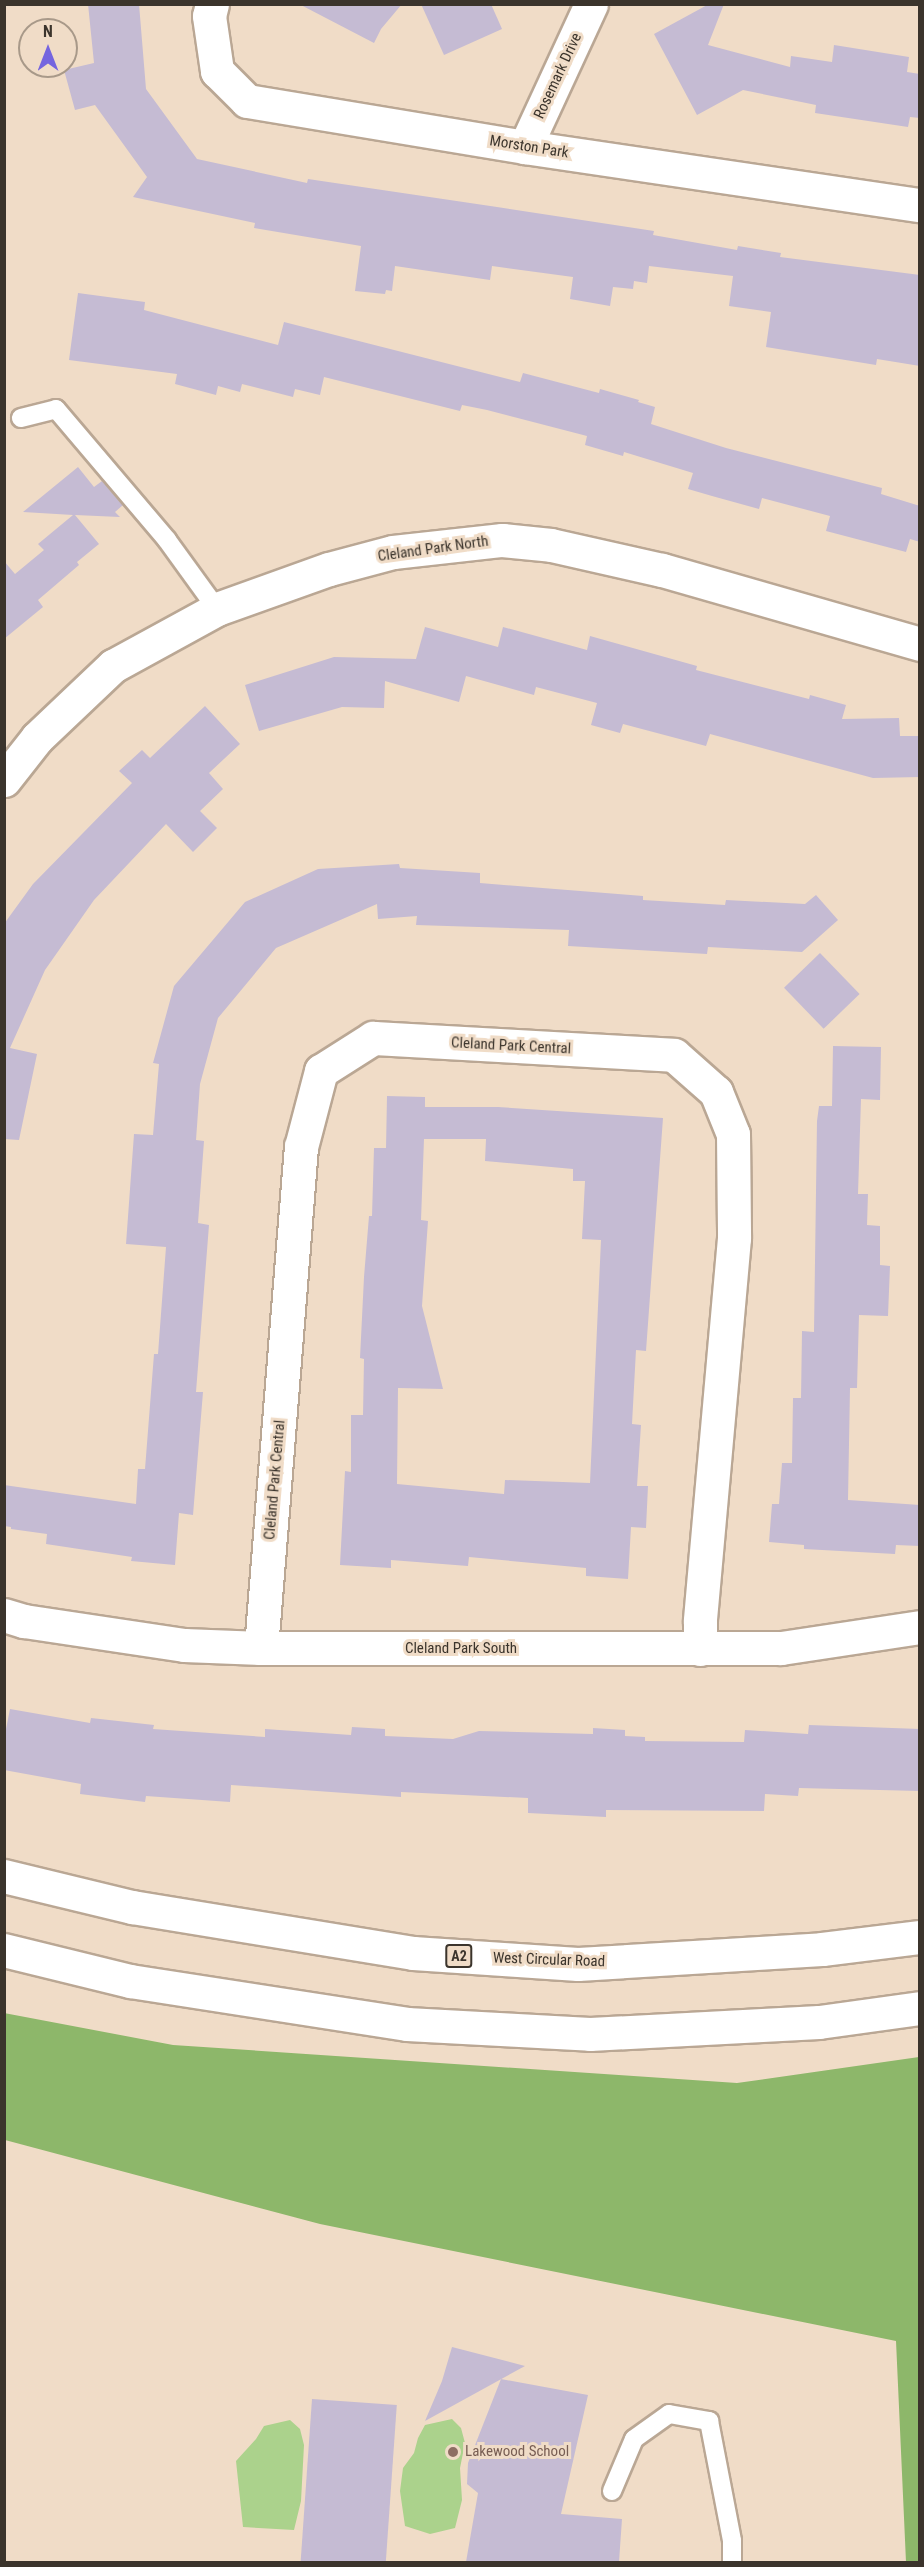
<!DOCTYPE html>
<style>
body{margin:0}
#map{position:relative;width:924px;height:2567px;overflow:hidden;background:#f0dcc7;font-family:"Roboto Condensed",sans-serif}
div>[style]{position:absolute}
.green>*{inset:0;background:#abd28c}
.forest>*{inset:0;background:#8db76a}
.building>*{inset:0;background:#c5bbd3;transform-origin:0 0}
.roads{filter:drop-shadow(2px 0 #baa794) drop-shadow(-2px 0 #baa794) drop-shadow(0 2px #baa794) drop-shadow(0 -2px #baa794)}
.lane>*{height:18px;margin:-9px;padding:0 9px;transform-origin:9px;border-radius:9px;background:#fff}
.street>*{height:33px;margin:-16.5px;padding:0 16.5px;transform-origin:16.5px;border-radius:16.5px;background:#fff}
.highway>*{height:33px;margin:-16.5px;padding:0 16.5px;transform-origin:16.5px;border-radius:16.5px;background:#fff}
.dots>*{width:16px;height:16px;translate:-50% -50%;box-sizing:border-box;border:3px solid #f0dcc7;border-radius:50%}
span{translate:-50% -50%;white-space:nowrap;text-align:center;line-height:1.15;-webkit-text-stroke:6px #f0dcc7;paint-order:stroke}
.shield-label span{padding:2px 4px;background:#f0dcc7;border:2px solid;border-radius:4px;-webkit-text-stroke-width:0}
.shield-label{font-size:14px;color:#3b342c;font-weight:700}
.street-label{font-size:15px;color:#3b342c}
.education-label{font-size:15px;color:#785e54}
.left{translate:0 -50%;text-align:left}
.frame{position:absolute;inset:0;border:6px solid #3b342c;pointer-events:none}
.north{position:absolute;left:18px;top:18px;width:60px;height:60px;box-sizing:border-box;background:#f0dcc7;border:2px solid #a89989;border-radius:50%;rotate:0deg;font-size:16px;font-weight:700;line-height:24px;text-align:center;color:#3b342c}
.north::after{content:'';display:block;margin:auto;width:21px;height:27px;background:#7565df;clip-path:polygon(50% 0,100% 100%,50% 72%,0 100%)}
</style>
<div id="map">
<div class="green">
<div style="clip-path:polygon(452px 2419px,461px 2428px,465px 2443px,460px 2468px,462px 2500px,455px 2528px,430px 2534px,405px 2526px,400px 2491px,403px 2468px,414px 2453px,418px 2438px,425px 2425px)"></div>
<div style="clip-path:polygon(290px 2420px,300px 2429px,304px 2445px,301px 2501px,294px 2530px,243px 2527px,236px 2461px,256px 2439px,264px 2426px)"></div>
</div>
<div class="forest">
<div style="clip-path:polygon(4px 2013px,173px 2045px,737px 2083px,919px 2057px,919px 2562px,906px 2562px,896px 2341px,320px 2224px,5px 2140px)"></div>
</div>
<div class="building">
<div style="clip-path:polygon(88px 4px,139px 4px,146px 89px,197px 159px,307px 183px,308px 179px,497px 207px,654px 231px,653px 235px,737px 250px,738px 246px,781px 253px,780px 257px,920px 275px,920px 366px,877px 359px,876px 365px,766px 347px,771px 312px,729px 306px,733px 276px,649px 266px,647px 283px,634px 281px,633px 289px,613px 287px,610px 306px,570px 299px,573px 277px,492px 266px,490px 280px,395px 266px,392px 291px,386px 290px,385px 294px,355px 291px,361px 246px,254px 228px,255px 223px,133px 197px,147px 177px,95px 105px,75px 110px,64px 70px,94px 63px)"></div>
<div style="clip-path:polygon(299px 4px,402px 4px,381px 29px,374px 43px)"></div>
<div style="clip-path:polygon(421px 4px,491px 4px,502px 29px,444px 55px)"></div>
<div style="clip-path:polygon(709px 4px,724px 4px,708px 45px,790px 67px,791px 56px,832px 62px,834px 45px,909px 57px,907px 72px,920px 74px,920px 118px,910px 117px,908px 127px,815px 113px,816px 105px,743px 90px,697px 115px,654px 34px)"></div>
<div style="clip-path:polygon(78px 293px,145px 302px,144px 310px,278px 345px,284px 322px,520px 382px,523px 373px,599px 393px,600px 389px,639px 400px,638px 402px,655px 407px,651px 424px,726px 448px,882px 488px,881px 494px,920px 506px,920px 542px,910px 539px,906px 552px,826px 531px,830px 516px,762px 498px,759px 509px,712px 496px,688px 489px,693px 473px,624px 452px,623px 456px,585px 445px,587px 436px,487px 410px,462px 405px,460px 411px,324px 377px,320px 395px,295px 389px,293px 397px,242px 384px,240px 392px,218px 386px,216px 395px,175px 384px,177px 374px,69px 360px)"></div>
<div style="clip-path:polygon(78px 467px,94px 487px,102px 481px,123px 505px,115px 512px,120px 517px,75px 515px,99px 544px,77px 562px,79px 565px,38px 600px,43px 607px,4px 639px,4px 561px,15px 574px,44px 550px,38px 544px,73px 515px,23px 512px)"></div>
<div style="clip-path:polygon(425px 627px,498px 647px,503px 627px,587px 650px,590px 636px,697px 666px,696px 670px,809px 699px,810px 695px,846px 705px,842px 719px,899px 718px,900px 736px,920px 736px,920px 777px,873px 778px,710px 734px,706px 746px,623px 724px,620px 733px,591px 725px,597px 703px,536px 687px,534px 695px,466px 676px,459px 702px,385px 681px,384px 708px,342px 707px,259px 731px,245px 685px,334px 657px,416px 659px)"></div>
<div style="clip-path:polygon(205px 706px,240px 744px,209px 773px,223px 789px,200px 811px,217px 828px,193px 852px,166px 824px,94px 900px,45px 970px,10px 1048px,37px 1054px,19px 1140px,4px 1139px,4px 924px,33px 884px,132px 783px,119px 771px,142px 750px,150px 758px)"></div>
<div style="clip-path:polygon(399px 864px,400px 868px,480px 873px,480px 883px,643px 896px,643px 900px,725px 905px,726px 900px,805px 904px,816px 895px,838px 920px,802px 952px,708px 947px,707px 954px,568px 946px,569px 930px,416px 925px,417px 916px,378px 919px,377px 904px,276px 948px,218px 1018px,200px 1084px,196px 1140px,204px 1141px,198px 1223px,209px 1225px,196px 1392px,203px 1392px,193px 1515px,179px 1513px,175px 1565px,131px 1561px,132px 1557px,46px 1544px,47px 1534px,11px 1529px,11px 1527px,4px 1526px,4px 1485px,136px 1504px,138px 1469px,145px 1469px,154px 1354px,158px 1354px,166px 1247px,126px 1244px,134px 1134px,153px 1135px,159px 1064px,153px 1063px,174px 986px,245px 902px,318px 869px)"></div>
<div style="left:820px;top:953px;width:57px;height:50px;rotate:46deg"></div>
<div style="clip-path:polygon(833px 1046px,881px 1047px,880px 1100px,861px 1099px,858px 1194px,868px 1194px,867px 1225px,880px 1226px,880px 1265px,890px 1266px,888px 1316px,859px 1315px,857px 1388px,850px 1388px,848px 1500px,920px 1505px,920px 1546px,896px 1545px,895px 1554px,804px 1549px,804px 1545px,769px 1542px,772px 1504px,779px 1504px,782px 1463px,792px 1463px,793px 1398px,801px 1398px,802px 1331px,814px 1332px,817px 1121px,819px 1106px,832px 1106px)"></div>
<div style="clip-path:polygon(evenodd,387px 1096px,425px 1097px,425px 1107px,498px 1107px,663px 1118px,646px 1351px,636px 1350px,632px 1424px,641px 1425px,637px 1486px,648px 1486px,646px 1528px,631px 1527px,628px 1579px,586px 1576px,586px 1568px,469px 1557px,468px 1566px,391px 1560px,391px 1568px,340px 1565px,345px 1471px,351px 1472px,351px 1415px,363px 1415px,364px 1359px,360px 1358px,364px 1277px,369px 1216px,372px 1216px,374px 1148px,386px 1148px,387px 1096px,424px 1139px,486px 1139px,485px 1161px,573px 1169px,573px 1181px,585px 1181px,582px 1239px,601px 1240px,590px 1483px,505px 1480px,504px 1494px,397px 1484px,398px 1388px,443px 1389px,422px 1306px,428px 1221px,421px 1220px,424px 1139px)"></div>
<div style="clip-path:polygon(10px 1709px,90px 1723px,91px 1718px,154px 1725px,153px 1729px,265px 1737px,265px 1729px,351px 1735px,352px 1727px,385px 1729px,385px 1736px,453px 1739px,479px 1731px,593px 1734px,593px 1728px,625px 1730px,625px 1736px,645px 1737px,645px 1741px,744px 1742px,745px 1730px,808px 1734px,809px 1725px,920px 1729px,920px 1791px,799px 1788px,798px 1796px,765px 1794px,764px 1811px,606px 1810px,606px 1817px,528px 1813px,528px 1798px,401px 1792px,401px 1797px,231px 1785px,230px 1802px,146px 1796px,145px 1802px,80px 1794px,81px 1784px,4px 1770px,4px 1739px)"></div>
<div style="clip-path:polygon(452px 2347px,525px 2366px,425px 2421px,442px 2381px)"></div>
<div style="clip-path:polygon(501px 2379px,588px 2395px,561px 2514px,622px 2519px,619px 2562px,466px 2562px,478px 2493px,467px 2484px,468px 2463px)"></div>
<div style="left:312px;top:2399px;width:85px;height:163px;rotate:4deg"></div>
</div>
<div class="roads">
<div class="lane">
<div style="left:21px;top:418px;width:36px;rotate:-14deg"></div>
<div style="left:56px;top:409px;width:172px;rotate:49.7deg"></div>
<div style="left:167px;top:540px;width:85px;rotate:54.1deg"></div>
<div style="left:612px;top:2491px;width:56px;rotate:-67.1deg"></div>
<div style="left:634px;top:2439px;width:43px;rotate:-35.5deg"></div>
<div style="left:669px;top:2414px;width:41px;rotate:9.9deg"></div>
<div style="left:709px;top:2421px;width:122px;rotate:79.1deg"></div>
<div style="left:732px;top:2541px;width:21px;rotate:90deg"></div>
</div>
<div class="street">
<div style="left:212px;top:4px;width:12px;rotate:104deg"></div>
<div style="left:209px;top:16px;width:56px;rotate:81.7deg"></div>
<div style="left:217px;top:71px;width:42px;rotate:45deg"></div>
<div style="left:247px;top:101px;width:282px;rotate:9.4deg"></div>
<div style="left:525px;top:147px;width:399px;rotate:8.4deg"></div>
<div style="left:525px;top:147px;width:157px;rotate:-65.2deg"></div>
<div style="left:4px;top:780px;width:53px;rotate:-51.8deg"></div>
<div style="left:37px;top:738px;width:105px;rotate:-43.5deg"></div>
<div style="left:113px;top:666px;width:119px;rotate:-28.7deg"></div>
<div style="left:217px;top:609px;width:119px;rotate:-19.7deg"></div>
<div style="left:329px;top:569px;width:66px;rotate:-14.9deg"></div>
<div style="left:393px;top:552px;width:110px;rotate:-6.3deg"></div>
<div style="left:502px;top:540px;width:49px;rotate:5.8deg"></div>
<div style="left:551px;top:545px;width:114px;rotate:12.7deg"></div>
<div style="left:662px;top:570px;width:268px;rotate:16deg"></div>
<div style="left:4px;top:1615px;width:21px;rotate:17deg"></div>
<div style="left:24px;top:1621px;width:162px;rotate:8.5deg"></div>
<div style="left:184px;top:1645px;width:77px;rotate:2.2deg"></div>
<div style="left:261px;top:1648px;width:520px"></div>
<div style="left:781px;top:1648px;width:141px;rotate:-8.6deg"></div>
<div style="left:261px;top:1648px;width:503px;rotate:-85.44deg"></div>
<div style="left:301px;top:1147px;width:79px;rotate:-75.3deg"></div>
<div style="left:321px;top:1071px;width:62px;rotate:-32.4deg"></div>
<div style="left:373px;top:1038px;width:301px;rotate:3.2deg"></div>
<div style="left:674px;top:1055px;width:56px;rotate:41.4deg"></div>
<div style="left:716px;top:1092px;width:45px;rotate:68deg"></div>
<div style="left:733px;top:1134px;width:104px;rotate:89.4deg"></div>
<div style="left:734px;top:1238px;width:385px;rotate:95.1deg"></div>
<div style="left:700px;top:1621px;width:28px;rotate:90deg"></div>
</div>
<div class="highway">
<div style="left:4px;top:1876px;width:132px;rotate:13.6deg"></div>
<div style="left:132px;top:1907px;width:285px;rotate:9.3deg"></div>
<div style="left:413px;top:1953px;width:165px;rotate:3.8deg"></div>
<div style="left:578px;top:1964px;width:244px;rotate:-3.5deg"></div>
<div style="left:822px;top:1949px;width:99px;rotate:-7deg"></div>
<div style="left:4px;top:1950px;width:130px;rotate:13.8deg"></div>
<div style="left:130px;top:1981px;width:280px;rotate:8.8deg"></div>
<div style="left:407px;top:2024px;width:183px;rotate:3.1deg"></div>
<div style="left:590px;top:2034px;width:229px;rotate:-3deg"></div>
<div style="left:819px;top:2022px;width:102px;rotate:-7.9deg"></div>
</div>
</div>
<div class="dots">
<div style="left:453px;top:2452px;background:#8d6e63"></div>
</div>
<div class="shield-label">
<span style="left:459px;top:1956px">A2</span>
</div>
<div class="street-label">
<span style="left:558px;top:76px;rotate:-65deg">Rosemark Drive</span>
<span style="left:529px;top:147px;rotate:9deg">Morston Park</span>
<span style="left:433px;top:549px;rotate:-8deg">Cleland Park North</span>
<span style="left:511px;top:1046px;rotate:3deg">Cleland Park Central</span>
<span style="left:275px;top:1480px;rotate:-85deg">Cleland Park Central</span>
<span style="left:461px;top:1649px">Cleland Park South</span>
<span style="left:549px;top:1960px;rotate:2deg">West Circular Road</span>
</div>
<div class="education-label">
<span class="left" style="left:465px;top:2452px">Lakewood School</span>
</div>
<div class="frame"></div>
<div class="north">N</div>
</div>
